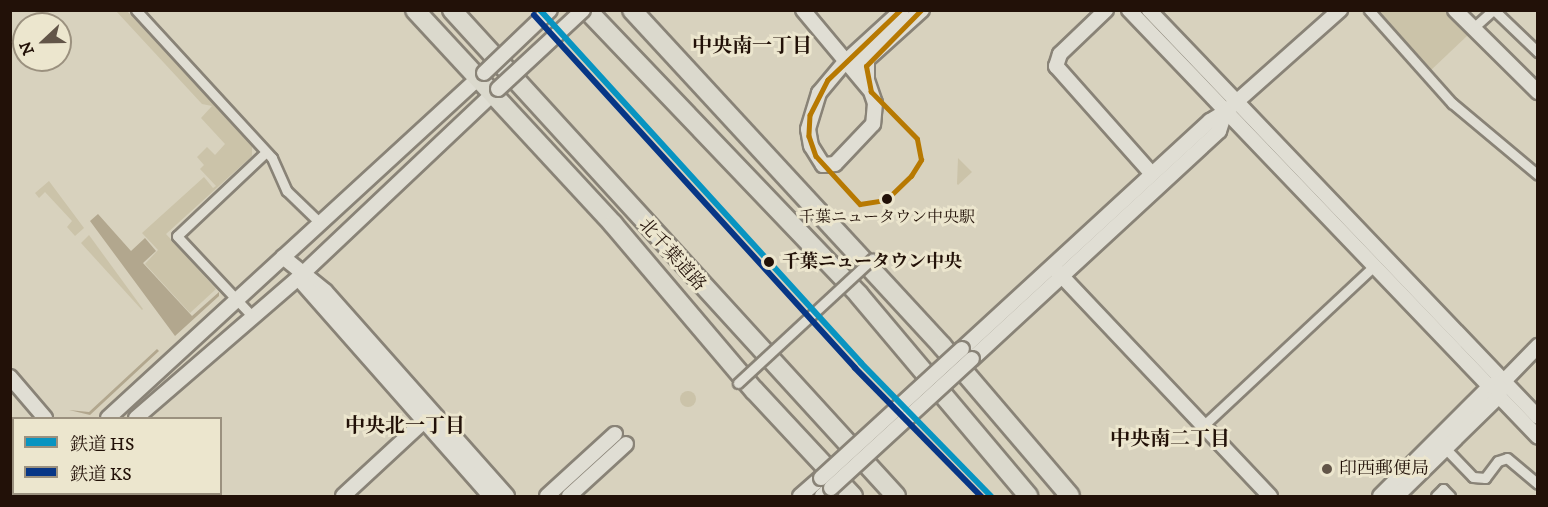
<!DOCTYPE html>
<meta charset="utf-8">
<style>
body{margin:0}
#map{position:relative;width:1548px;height:507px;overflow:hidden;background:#d8d2be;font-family:"IM FELL DW Pica","Noto Serif JP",serif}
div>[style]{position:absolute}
.green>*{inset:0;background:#cbc3a9}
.round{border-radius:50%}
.water>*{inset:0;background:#b2a78e}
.roads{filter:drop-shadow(2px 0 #898377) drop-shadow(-2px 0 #898377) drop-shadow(0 2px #898377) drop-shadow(0 -2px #898377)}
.street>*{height:9px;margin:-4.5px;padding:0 4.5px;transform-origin:4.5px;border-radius:4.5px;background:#e0ded4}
.secondary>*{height:14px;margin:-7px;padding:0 7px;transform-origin:7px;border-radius:7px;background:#e0ded4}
.highway>*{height:18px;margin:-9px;padding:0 9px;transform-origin:9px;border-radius:9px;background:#dbd9cd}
.bridges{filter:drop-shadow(2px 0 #898377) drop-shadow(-2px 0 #898377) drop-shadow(0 2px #898377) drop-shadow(0 -2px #898377)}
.street-bridge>*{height:9px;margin:-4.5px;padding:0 4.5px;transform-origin:4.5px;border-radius:4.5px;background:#e0ded4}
.secondary-bridge>*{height:14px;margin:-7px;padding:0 7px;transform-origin:7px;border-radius:7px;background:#e0ded4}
.bus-1>*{height:4.5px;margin:-2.25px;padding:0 2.25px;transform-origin:2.25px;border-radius:2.25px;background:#b77902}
.rail-1>*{height:6px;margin:-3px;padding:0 3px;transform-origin:3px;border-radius:3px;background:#0894c1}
.rail-2>*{height:6px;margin:-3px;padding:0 3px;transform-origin:3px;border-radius:3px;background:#073686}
.dots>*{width:16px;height:16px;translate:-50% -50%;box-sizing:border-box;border:3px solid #ece6ce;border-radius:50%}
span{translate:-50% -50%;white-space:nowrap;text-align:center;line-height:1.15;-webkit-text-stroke:6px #ece6ce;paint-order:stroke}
.bus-label{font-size:16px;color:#221108}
.street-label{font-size:18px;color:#221108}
.stop-label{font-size:18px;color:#221108;font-weight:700}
.left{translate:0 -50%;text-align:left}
.poi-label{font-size:18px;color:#221108}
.neighbourhood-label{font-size:20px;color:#221108;font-weight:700}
.frame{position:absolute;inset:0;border:12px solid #221108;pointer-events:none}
.legend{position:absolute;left:12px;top:417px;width:210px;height:78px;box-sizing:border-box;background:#ece6ce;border:2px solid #9b917f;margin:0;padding:8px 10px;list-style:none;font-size:18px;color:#221108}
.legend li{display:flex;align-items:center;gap:12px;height:30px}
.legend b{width:30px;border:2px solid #9b917f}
.north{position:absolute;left:12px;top:12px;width:60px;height:60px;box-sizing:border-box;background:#ece6ce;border:2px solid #9b917f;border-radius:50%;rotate:248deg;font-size:16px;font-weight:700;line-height:24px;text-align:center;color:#221108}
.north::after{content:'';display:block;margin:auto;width:21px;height:27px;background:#625548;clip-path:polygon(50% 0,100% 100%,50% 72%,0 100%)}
</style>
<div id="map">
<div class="green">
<div style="clip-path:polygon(116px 11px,127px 11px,252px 146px,252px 156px,166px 234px,216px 289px,190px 313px,145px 264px,158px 250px,142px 233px,204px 177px,213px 188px,216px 186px,200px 169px,204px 165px,197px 157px,207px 147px,215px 155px,225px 144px,201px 118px,212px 106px,202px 104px)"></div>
<div style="clip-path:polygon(1374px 11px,1447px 11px,1468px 35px,1429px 72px)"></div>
<div style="clip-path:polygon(958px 158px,972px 172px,958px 185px,957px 184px)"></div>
<div style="clip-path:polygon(49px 181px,84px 228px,75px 236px,67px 227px,72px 221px,45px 192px,39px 198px,35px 193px)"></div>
<div style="clip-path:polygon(89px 235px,143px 309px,142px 310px,81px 243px)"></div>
<div class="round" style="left:680px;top:391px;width:16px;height:16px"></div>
</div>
<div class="water">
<div style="clip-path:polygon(98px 214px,131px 251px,145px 238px,156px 251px,143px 263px,192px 316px,219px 292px,219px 296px,175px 336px,90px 221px)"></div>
<div style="clip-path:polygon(157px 349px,159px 351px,90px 415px,69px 410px,89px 412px)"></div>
</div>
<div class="roads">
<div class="street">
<div style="left:136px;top:10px;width:201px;rotate:47.4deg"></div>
<div style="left:272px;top:158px;width:36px;rotate:66deg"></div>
<div style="left:287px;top:191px;width:47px;rotate:44.1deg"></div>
<div style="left:1369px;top:10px;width:125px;rotate:48.3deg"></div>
<div style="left:1452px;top:103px;width:112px;rotate:39.9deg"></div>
<div style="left:1494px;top:10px;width:61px;rotate:43.7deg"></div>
<div style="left:1472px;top:29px;width:28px;rotate:-42deg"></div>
<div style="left:253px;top:317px;width:111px;rotate:-133.2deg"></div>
<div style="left:177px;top:236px;width:122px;rotate:-43.3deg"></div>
<div style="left:1203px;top:426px;width:233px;rotate:-43.1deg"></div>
<div style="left:1445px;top:448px;width:40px;rotate:46deg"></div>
<div style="left:1473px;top:477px;width:12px;rotate:5deg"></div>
<div style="left:1485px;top:478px;width:21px;rotate:-53deg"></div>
<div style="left:1498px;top:461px;width:9px;rotate:-18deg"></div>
<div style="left:1507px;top:458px;width:40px;rotate:40deg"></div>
<div style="left:1436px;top:496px;width:10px;rotate:-45deg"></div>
<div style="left:1443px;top:489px;width:10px;rotate:45deg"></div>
</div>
<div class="secondary">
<div style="left:803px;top:10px;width:103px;rotate:50.1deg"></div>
<div style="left:1106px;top:10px;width:64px;rotate:136.3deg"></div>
<div style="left:1060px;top:54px;width:13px;rotate:108deg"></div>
<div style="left:1056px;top:66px;width:144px;rotate:48.4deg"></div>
<div style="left:1129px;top:10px;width:591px;rotate:46.23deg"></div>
<div style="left:1149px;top:10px;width:563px;rotate:46.3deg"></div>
<div style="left:1455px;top:10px;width:117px;rotate:44.7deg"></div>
<div style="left:867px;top:62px;width:18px;rotate:90deg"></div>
<div style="left:867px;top:80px;width:24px;rotate:71deg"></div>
<div style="left:875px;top:103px;width:21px;rotate:95deg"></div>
<div style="left:873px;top:124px;width:55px;rotate:133.5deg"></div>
<div style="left:835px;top:164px;width:12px;rotate:175deg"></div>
<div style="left:823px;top:165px;width:22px;rotate:-122deg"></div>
<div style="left:811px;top:146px;width:17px;rotate:-100deg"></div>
<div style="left:808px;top:129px;width:38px;rotate:-73deg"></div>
<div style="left:819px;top:93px;width:39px;rotate:-50deg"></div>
<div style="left:844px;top:63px;width:79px;rotate:-42.4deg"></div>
<div style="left:861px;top:65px;width:82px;rotate:-42deg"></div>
<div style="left:283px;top:257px;width:54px;rotate:39deg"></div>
<div style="left:325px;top:291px;width:274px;rotate:48.4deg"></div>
<div style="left:1057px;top:271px;width:310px;rotate:46.6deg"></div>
<div style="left:299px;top:279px;width:289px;rotate:48.6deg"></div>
<div style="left:962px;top:349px;width:337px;rotate:-42.6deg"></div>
<div style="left:1210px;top:121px;width:17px;rotate:-31deg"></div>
<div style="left:1225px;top:112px;width:154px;rotate:-41.6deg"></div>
<div style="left:972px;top:359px;width:336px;rotate:-42.7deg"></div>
<div style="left:1219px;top:131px;width:20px;rotate:-72deg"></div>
<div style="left:10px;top:377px;width:54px;rotate:49.5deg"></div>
<div style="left:108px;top:418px;width:510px;rotate:-42.54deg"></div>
<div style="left:136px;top:418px;width:214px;rotate:-40.8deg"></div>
<div style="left:298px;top:278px;width:275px;rotate:-43.4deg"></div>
<div style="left:95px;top:494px;width:3px;rotate:45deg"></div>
<div style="left:116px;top:494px;width:3px;rotate:45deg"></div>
<div style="left:18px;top:496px;width:4px;rotate:-27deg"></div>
<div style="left:42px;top:496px;width:4px;rotate:-34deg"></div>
<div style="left:343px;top:496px;width:110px;rotate:-42.8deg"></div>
<div style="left:547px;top:496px;width:92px;rotate:-42.4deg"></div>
<div style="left:569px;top:496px;width:77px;rotate:-42.4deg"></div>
<div style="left:800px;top:496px;width:28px;rotate:-41deg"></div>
<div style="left:822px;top:496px;width:12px;rotate:-42deg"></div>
<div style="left:1380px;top:496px;width:156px;rotate:-45deg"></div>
<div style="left:1490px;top:386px;width:15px;rotate:-20deg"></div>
<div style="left:1504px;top:381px;width:49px;rotate:-45.8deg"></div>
<div style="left:1397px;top:496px;width:143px;rotate:-44.4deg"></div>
<div style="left:1499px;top:396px;width:8px;rotate:-76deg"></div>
</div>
<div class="highway">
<div style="left:415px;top:10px;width:292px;rotate:47.2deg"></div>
<div style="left:613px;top:224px;width:218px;rotate:49.7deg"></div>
<div style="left:754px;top:390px;width:145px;rotate:47deg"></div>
<div style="left:452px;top:10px;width:658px;rotate:47.59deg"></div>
<div style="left:587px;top:10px;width:394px;rotate:46.3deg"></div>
<div style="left:859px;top:295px;width:263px;rotate:49.9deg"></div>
<div style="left:632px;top:10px;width:457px;rotate:47.3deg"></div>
<div style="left:942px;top:346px;width:197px;rotate:49.5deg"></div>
</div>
</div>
<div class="bridges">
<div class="street-bridge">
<div style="left:738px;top:383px;width:183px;rotate:-42.8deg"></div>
</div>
<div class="secondary-bridge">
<div style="left:484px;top:73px;width:91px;rotate:-43.7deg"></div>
<div style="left:498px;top:89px;width:116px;rotate:-42.9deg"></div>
<div style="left:821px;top:478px;width:191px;rotate:-42.5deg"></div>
<div style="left:831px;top:488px;width:191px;rotate:-42.5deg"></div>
</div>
</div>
<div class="bus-1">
<div style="left:901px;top:10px;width:101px;rotate:136.2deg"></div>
<div style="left:828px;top:80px;width:39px;rotate:117deg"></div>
<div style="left:810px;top:115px;width:21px;rotate:93deg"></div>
<div style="left:809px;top:136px;width:21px;rotate:71deg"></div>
<div style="left:816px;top:156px;width:65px;rotate:47.5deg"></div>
<div style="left:860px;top:204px;width:26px;rotate:-9deg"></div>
<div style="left:886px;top:200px;width:35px;rotate:-44deg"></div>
<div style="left:911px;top:176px;width:19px;rotate:-58deg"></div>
<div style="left:921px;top:160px;width:21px;rotate:-101deg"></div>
<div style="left:917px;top:139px;width:66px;rotate:-134.4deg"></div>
<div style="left:871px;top:92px;width:26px;rotate:-101deg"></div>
<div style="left:866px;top:66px;width:78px;rotate:-45.5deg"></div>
</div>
<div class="rail-1">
<div style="left:540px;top:10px;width:477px;rotate:47.7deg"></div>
<div style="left:861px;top:363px;width:186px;rotate:45.7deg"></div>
</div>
<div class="rail-2">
<div style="left:534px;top:15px;width:477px;rotate:47.7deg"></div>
<div style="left:855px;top:368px;width:180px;rotate:45.5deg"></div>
</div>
<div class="dots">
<div style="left:887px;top:199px;background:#221108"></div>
<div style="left:769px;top:262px;background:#221108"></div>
<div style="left:1327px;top:469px;background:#625548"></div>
</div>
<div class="bus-label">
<span style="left:887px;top:217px">千葉ニュータウン中央駅</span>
</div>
<div class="street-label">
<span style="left:672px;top:255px;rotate:48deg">北千葉道路</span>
</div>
<div class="stop-label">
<span class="left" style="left:782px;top:262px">千葉ニュータウン中央</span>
</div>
<div class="poi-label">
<span class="left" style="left:1339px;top:469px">印西郵便局</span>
</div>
<div class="neighbourhood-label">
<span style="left:752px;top:46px">中央南一丁目</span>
<span style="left:405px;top:426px">中央北一丁目</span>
<span style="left:1170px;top:439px">中央南二丁目</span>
</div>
<div class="frame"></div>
<ul class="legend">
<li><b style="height:8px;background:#0894c1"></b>鉄道 HS</li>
<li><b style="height:8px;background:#073686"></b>鉄道 KS</li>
</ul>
<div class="north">N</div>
</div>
